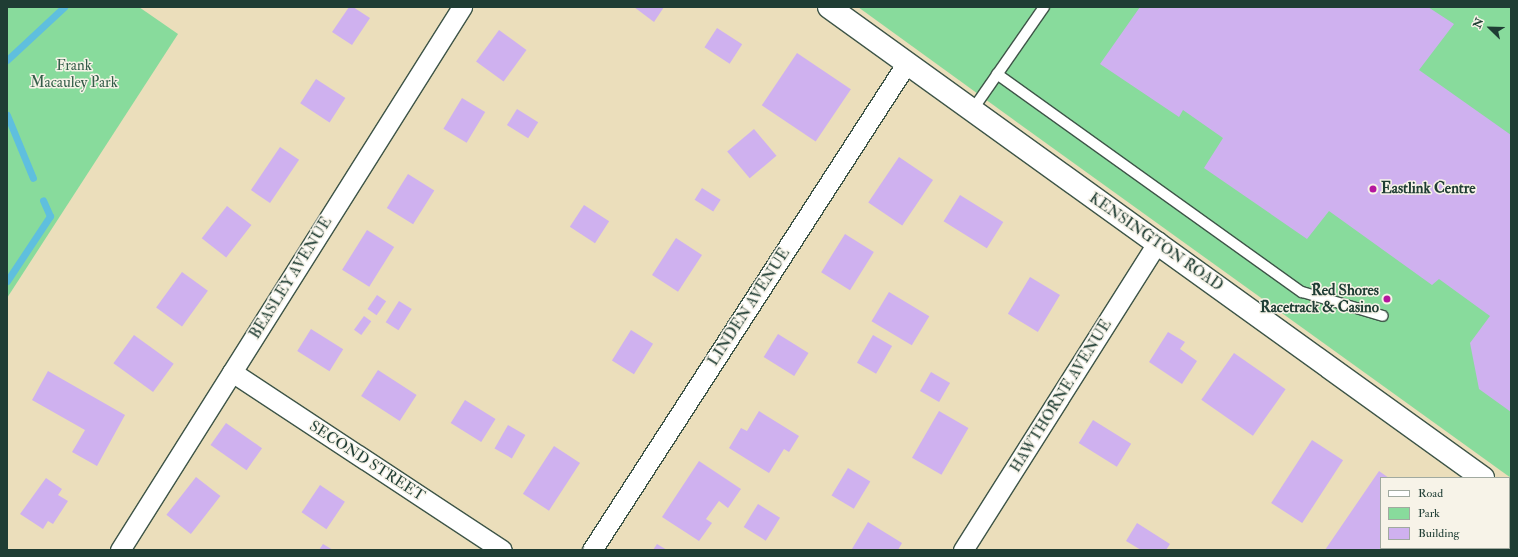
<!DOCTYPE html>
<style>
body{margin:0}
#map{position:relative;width:1518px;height:557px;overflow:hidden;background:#ebdebb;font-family:"IM FELL Double Pica",serif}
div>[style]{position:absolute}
.green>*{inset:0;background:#88db9c}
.stream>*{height:7px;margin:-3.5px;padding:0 3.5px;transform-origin:3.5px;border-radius:3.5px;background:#5fbfde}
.building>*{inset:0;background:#cfb1ef;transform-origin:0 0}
.roads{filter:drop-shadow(1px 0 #3e5548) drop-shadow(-1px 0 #3e5548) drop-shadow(0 1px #3e5548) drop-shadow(0 -1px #3e5548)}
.service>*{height:10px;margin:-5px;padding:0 5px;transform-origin:5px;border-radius:5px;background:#fff}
.minor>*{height:19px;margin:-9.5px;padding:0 9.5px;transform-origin:9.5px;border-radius:9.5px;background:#fff}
.tertiary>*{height:22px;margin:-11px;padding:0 11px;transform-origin:11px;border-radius:11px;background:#fff}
.dots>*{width:11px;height:11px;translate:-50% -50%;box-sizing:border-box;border:2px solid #f7f3e8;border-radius:50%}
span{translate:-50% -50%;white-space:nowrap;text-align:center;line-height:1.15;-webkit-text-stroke:3px #f7f3e8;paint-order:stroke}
.park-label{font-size:15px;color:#345d49}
.poi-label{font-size:15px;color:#1f3d34;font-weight:700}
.left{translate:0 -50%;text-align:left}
.right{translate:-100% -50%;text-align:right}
.street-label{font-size:15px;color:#1f3d34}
.frame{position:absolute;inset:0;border:8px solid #1f3d34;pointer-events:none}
.legend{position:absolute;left:1380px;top:477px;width:130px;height:72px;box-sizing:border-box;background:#f7f3e8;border:1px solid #a1aaa0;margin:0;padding:5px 7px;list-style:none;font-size:12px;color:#1f3d34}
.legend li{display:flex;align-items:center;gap:8px;height:20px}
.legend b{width:20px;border:1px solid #a1aaa0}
.north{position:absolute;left:1470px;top:8px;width:40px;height:40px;-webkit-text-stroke:3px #f7f3e8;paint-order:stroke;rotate:293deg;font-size:11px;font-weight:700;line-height:16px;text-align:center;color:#1f3d34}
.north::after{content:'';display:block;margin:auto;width:14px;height:18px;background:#1f3d34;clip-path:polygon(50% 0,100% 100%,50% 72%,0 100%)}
</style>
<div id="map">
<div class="green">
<div style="clip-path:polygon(7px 7px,139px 7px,178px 34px,7px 298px)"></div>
<div style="clip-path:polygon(858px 7px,1511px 7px,1511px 478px,1014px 120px)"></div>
</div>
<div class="stream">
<div style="left:7px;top:60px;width:78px;rotate:-42.9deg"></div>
<div style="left:7px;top:115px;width:68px;rotate:67.6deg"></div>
<div style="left:7px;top:281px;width:78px;rotate:-56.5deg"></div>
<div style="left:50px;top:216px;width:17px;rotate:-114deg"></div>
</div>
<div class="building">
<div style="clip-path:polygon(349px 7px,353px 7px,370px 18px,352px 45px,332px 32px)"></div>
<div style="clip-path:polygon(634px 7px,664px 7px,654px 22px)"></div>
<div style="clip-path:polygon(1140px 7px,1428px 7px,1454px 24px,1419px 70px,1511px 135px,1511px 412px,1479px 389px,1470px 343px,1490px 316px,1439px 279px,1432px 285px,1329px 211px,1307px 239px,1204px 168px,1223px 138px,1183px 110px,1179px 117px,1100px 64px)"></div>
<div style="left:717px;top:28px;width:30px;height:23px;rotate:33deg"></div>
<div style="left:499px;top:30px;width:34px;height:39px;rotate:36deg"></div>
<div style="left:797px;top:53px;width:65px;height:63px;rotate:34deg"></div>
<div style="left:316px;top:79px;width:35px;height:29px;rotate:33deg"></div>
<div style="left:462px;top:98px;width:27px;height:36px;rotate:31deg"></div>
<div style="left:517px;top:109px;width:25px;height:19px;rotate:32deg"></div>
<div style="left:754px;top:129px;width:35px;height:35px;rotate:50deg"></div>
<div style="left:280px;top:147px;width:23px;height:52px;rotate:34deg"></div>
<div style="left:899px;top:157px;width:41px;height:55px;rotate:34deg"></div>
<div style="left:408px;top:174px;width:31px;height:40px;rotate:32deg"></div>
<div style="left:702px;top:188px;width:22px;height:14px;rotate:32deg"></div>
<div style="left:960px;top:195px;width:51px;height:31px;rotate:32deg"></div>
<div style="left:584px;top:205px;width:30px;height:26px;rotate:33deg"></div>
<div style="left:227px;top:206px;width:31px;height:41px;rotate:38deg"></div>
<div style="left:367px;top:230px;width:32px;height:47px;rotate:32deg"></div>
<div style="left:845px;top:234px;width:34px;height:45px;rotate:32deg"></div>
<div style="left:676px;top:238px;width:31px;height:44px;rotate:33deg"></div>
<div style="left:182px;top:272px;width:32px;height:44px;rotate:36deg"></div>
<div style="left:1030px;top:277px;width:35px;height:43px;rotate:31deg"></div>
<div style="left:889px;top:292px;width:47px;height:34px;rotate:31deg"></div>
<div style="left:377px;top:295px;width:11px;height:17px;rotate:34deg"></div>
<div style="left:399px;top:301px;width:15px;height:25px;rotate:32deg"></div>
<div style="left:364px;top:316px;width:9px;height:17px;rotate:36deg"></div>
<div style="left:311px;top:329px;width:38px;height:26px;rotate:32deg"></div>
<div style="left:631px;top:330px;width:26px;height:36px;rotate:32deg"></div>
<div style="clip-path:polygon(1168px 332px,1185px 342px,1180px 349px,1197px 361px,1182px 384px,1149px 362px)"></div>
<div style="left:778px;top:334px;width:36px;height:27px;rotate:32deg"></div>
<div style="left:134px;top:335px;width:49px;height:35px;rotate:36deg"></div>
<div style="left:873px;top:335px;width:22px;height:32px;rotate:30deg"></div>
<div style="left:1234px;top:353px;width:63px;height:57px;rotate:35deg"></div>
<div style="left:378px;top:370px;width:46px;height:31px;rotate:33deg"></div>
<div style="clip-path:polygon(48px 371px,125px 415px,97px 466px,72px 452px,85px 430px,32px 400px)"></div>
<div style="left:931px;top:372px;width:22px;height:22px;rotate:30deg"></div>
<div style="left:465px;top:400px;width:36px;height:27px;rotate:32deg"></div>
<div style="clip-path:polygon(759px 411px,799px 436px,789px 452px,784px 449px,769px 473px,729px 448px,741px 428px,747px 431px)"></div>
<div style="left:939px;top:411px;width:34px;height:54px;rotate:30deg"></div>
<div style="left:1093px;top:420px;width:45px;height:27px;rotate:32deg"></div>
<div style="left:226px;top:423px;width:44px;height:27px;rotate:35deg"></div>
<div style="left:508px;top:425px;width:20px;height:27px;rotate:30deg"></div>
<div style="left:1312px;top:440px;width:37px;height:75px;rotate:33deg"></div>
<div style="left:554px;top:446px;width:31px;height:57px;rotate:33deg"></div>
<div style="clip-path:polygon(699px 461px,741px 489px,728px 508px,719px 501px,706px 519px,712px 523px,699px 541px,662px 517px)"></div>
<div style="left:848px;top:468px;width:26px;height:32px;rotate:31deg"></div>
<div style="clip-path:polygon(1379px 471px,1389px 478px,1381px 478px,1381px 548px,1404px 548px,1403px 550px,1325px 550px)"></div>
<div style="left:196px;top:477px;width:31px;height:48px;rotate:38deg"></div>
<div style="clip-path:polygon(46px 478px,62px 489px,58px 495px,68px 501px,53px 524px,48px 521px,43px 529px,20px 514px)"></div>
<div style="left:320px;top:485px;width:30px;height:33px;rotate:34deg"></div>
<div style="left:758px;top:504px;width:26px;height:27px;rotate:32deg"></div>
<div style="clip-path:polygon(868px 522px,902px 543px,898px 550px,852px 549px)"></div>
<div style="clip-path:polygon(1137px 523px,1170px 544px,1166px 550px,1141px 550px,1126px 541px)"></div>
<div style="clip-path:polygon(323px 544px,333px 550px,319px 550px)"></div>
<div style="clip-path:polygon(657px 544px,667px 550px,653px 550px)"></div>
</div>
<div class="roads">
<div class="service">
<div style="left:997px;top:74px;width:375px;rotate:35.6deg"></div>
<div style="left:1302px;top:292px;width:84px;rotate:16.5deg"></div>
<div style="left:971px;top:112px;width:128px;rotate:-55.2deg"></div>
</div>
<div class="minor">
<div style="left:232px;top:372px;width:323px;rotate:33.4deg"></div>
<div style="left:120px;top:550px;width:642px;rotate:-57.8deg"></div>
<div style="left:592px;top:550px;width:579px;rotate:-57.13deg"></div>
<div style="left:963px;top:550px;width:365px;rotate:-57.7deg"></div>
</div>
<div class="tertiary">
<div style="left:829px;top:7px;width:806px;rotate:35.76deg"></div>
<div style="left:1509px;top:497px;width:2px;rotate:27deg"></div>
</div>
</div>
<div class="dots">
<div style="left:1373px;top:189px;background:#b5179e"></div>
<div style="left:1387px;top:299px;background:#b5179e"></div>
</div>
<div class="park-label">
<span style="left:74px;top:74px">Frank<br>Macauley Park</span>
</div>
<div class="poi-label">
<span class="left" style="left:1381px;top:189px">Eastlink Centre</span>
<span class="right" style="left:1379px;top:299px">Red Shores<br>Racetrack &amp; Casino</span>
</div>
<div class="street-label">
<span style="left:1156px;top:242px;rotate:35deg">KENSINGTON ROAD</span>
<span style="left:291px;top:278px;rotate:-58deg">BEASLEY AVENUE</span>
<span style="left:749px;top:307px;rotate:-57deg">LINDEN AVENUE</span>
<span style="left:1061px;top:396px;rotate:-58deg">HAWTHORNE AVENUE</span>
<span style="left:367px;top:461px;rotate:33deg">SECOND STREET</span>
</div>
<div class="frame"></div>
<ul class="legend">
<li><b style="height:5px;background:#fff"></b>Road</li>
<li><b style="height:11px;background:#88db9c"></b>Park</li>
<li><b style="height:11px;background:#cfb1ef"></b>Building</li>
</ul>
<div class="north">N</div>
</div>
